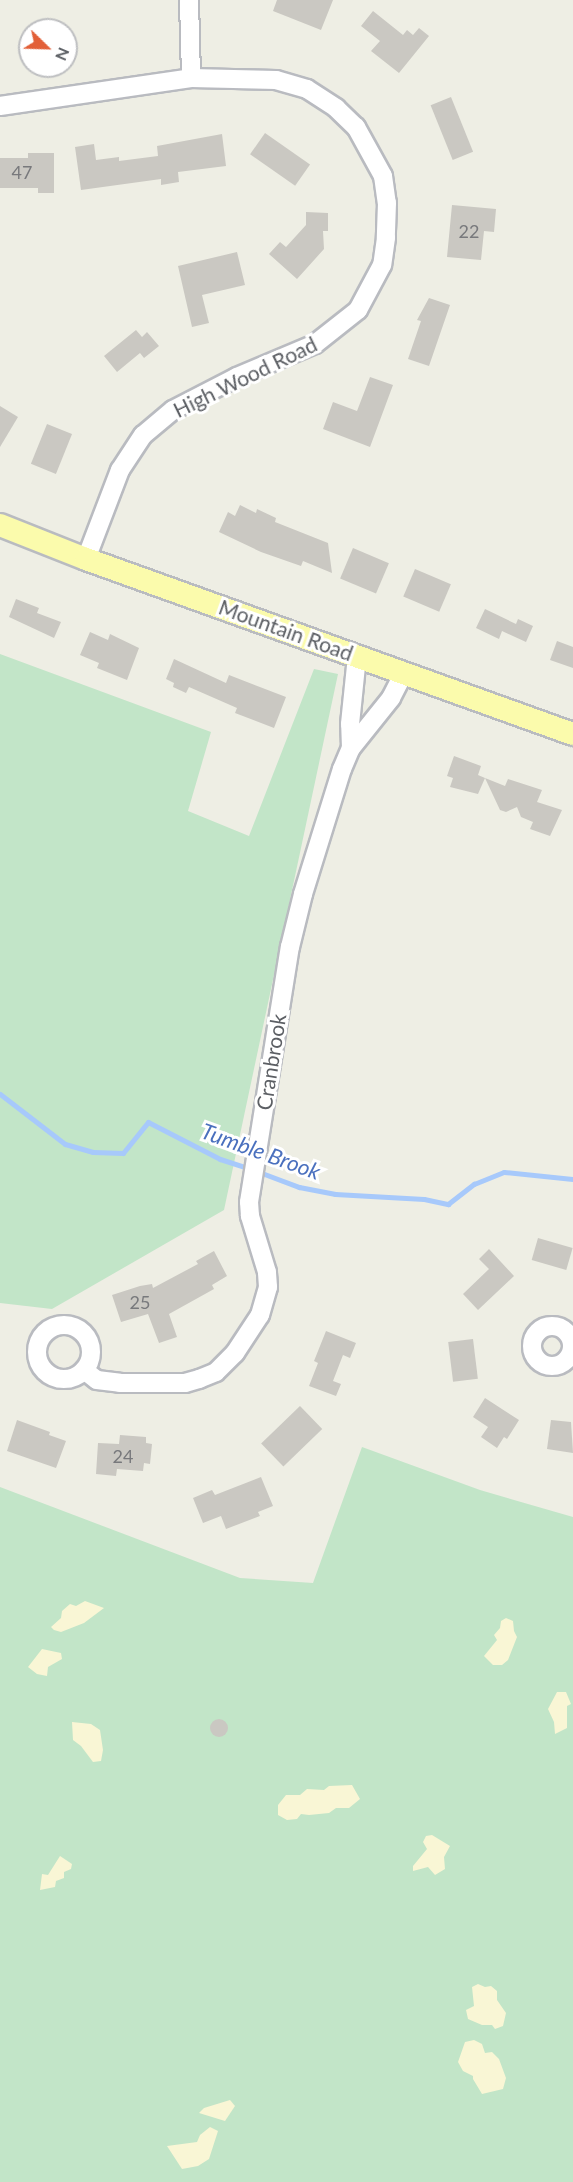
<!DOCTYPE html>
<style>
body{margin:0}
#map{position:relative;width:573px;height:2182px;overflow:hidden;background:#eeeee4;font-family:Lato,sans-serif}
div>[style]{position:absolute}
.green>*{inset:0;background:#c2e5c8}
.sand>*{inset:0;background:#f9f6d5}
.stream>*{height:5px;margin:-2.5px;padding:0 2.5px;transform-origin:2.5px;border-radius:2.5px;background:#a7c9fb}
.building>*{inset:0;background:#cac8c2;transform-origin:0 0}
.round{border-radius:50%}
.roads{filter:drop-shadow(2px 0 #b9bbc0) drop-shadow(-2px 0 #b9bbc0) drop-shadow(0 2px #b9bbc0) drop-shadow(0 -2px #b9bbc0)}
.minor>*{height:18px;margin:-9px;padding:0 9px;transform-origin:9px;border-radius:9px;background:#fff}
.minor>.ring{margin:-9px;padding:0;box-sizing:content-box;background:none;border:18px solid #fff;border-radius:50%}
.major>*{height:22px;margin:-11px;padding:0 11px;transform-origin:11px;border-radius:11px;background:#fbfbac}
span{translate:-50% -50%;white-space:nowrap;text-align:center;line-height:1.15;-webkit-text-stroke:6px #fff;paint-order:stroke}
.number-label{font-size:18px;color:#78797c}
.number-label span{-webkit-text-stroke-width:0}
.street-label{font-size:21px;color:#5c5f64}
.water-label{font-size:22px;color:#4a70be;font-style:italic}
.north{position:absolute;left:18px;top:18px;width:60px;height:60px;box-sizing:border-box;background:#fff;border:2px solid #bebfc1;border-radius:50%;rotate:113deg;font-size:16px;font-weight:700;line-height:24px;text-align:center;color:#5c5f64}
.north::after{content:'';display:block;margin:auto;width:21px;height:27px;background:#e25f37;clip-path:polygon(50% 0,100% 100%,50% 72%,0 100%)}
</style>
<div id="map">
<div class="green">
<div style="clip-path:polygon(0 654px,211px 732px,188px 811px,249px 836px,314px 669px,338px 674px,224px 1210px,52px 1309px,0 1303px)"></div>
<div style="clip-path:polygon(362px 1447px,480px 1490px,573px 1517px,573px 2182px,0 2182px,0 1487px,240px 1578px,313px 1583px)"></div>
</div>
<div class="sand">
<div style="clip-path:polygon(85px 1601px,104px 1608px,84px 1623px,61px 1632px,54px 1630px,51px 1627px,61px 1618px,62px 1611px,70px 1604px,76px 1606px)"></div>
<div style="clip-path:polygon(506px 1618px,513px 1621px,514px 1631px,517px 1637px,508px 1660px,502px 1665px,493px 1665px,484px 1656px,497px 1640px,494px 1635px,500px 1628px,501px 1621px)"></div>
<div style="clip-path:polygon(42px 1649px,61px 1653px,62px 1659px,48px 1667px,47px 1676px,37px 1674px,28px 1667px)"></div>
<div style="clip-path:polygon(557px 1692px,566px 1692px,571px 1704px,567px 1706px,567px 1728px,555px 1734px,554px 1722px,548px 1709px)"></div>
<div style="clip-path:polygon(72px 1722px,91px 1724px,100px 1730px,103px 1750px,101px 1761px,93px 1762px,81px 1746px,73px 1740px)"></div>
<div style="clip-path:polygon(352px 1785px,360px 1799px,349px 1808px,336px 1808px,329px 1813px,309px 1815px,301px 1814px,297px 1819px,287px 1820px,278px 1815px,278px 1805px,286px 1795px,300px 1795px,307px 1789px,324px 1790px,329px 1786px)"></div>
<div style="clip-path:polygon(432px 1835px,450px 1846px,444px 1857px,445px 1869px,435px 1875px,428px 1867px,413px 1871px,413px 1866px,427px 1849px,423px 1842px,426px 1836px)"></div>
<div style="clip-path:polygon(60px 1856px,72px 1864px,71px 1869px,64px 1872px,64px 1878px,56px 1881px,55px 1887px,40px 1890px,42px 1874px,48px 1875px)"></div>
<div style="clip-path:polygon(478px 1984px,485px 1987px,491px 1986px,497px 1991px,497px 2000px,506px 2013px,503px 2026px,495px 2029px,492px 2025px,482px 2025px,468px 2019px,466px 2010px,474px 2006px,472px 1987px)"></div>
<div style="clip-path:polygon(474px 2040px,482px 2044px,485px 2053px,492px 2052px,499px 2059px,506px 2078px,503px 2089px,482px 2094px,473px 2079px,473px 2076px,463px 2071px,458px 2062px,465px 2042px)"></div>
<div style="clip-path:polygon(230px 2100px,235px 2106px,225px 2121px,199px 2113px,204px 2108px)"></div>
<div style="clip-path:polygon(210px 2127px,218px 2131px,209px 2159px,198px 2166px,182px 2169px,167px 2146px,197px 2142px,200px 2135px)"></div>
</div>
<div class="stream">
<div style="left:0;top:1094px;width:82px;rotate:37.6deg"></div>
<div style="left:65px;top:1144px;width:29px;rotate:16deg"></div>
<div style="left:93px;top:1152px;width:30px;rotate:2deg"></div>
<div style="left:123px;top:1153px;width:40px;rotate:-51deg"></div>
<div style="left:148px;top:1122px;width:81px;rotate:27.2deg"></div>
<div style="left:220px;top:1159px;width:32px;rotate:18deg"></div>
<div style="left:259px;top:1172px;width:43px;rotate:20.6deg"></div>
<div style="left:299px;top:1187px;width:37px;rotate:11deg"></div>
<div style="left:335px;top:1194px;width:89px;rotate:3.2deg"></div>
<div style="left:424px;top:1199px;width:25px;rotate:12deg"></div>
<div style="left:448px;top:1204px;width:33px;rotate:-38deg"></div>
<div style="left:474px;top:1184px;width:32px;rotate:-22deg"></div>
<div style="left:504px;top:1172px;width:69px;rotate:5.8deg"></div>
</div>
<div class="building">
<div style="clip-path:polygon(277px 0,333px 0,321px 30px,273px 11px)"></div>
<div style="clip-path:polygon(373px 11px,403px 35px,407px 30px,413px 35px,419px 28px,429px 36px,399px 73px,371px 51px,380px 41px,361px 26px)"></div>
<div style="left:451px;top:97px;width:59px;height:22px;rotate:68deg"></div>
<div style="left:265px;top:133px;width:55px;height:26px;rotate:35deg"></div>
<div style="clip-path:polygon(222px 134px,226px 166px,178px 172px,179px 182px,161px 185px,161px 179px,81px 190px,75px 147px,94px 144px,96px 160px,119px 157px,119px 161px,158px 156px,157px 146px)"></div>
<div style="clip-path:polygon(28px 153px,54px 153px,54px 193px,38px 193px,38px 188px,0 188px,0 158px,28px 158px)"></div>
<div style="clip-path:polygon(452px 205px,496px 209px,494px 232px,484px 231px,481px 260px,447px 257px)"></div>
<div style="clip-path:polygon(306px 212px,328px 213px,328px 231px,323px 231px,324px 249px,297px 279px,269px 254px,280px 242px,286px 247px,306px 225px)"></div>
<div style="clip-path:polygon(237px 252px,245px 285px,202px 295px,209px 323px,192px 327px,178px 266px)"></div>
<div style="clip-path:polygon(429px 298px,450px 305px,429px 366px,408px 359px,421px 321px,417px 320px)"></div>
<div style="clip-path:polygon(136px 330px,142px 337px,147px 332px,159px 346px,144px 358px,140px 353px,117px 372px,104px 356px)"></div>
<div style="clip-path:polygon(370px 377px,393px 385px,370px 447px,323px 429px,333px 402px,357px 411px)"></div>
<div style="clip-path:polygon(0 406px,18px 417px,0 447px)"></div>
<div style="left:47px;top:424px;width:27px;height:43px;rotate:22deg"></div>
<div style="clip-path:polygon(240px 505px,256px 513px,257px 509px,276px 518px,275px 522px,328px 543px,332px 573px,303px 561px,301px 566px,261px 552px,219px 532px,228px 512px,235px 516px)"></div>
<div style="left:353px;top:548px;width:39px;height:33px;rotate:23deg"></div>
<div style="left:415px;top:569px;width:39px;height:30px;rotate:23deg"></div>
<div style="clip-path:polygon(16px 599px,39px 608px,37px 613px,61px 622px,54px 638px,9px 617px)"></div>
<div style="clip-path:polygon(485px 609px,516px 624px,518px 619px,533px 626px,526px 642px,502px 631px,499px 639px,476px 628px)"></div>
<div style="clip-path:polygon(90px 632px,108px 640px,110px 634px,139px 648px,127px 680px,97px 668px,99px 663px,80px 655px)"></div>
<div style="clip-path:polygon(557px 641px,573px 647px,573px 668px,550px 660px)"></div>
<div style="clip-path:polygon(174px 659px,226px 683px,229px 675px,286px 697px,274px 728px,235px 713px,237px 708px,189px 687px,186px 693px,173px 687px,174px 683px,166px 679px)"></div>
<div style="clip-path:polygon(454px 756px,481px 766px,478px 775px,485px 778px,478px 794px,450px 787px,453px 778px,447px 776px)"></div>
<div style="clip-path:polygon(485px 778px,505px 786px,508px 779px,542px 790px,537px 802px,562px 810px,550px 836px,530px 829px,533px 822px,521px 817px,517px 807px,506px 812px,500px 810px)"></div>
<div style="left:538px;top:1238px;width:36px;height:23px;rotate:16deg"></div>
<div style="clip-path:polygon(489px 1249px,514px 1276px,478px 1310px,463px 1294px,489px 1269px,479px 1259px)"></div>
<div style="clip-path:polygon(214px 1251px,227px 1276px,212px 1285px,214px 1289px,169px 1314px,177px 1337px,159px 1343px,148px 1314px,121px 1322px,112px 1295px,140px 1286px,152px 1284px,153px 1288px,198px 1264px,196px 1261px)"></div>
<div style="clip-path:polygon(326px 1331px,356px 1343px,350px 1358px,343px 1355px,333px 1381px,341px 1384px,336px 1396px,309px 1386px,318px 1363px,314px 1361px)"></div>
<div style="left:473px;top:1339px;width:40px;height:25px;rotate:83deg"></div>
<div style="clip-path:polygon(485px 1398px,519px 1420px,507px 1439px,504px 1437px,497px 1448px,481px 1437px,488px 1427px,473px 1417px)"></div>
<div style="left:300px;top:1406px;width:32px;height:54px;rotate:46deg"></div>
<div style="clip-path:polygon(17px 1420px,50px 1432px,49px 1435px,66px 1441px,56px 1468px,7px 1451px)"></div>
<div style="clip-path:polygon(551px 1420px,571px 1422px,573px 1453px,547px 1449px)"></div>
<div style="clip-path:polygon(120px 1435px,146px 1437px,146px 1443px,152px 1444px,150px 1464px,144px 1463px,143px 1471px,117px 1469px,116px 1476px,96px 1474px,98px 1443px,119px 1444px)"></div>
<div style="clip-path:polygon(261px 1477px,273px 1506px,258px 1512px,260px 1516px,226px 1529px,221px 1516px,203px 1523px,193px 1498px,212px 1490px,215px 1495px)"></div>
<div class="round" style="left:210px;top:1719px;width:18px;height:18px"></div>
</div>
<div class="roads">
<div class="minor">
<div style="left:189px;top:0;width:78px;rotate:88.5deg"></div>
<div style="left:0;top:106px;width:193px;rotate:-8.3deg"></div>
<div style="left:191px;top:78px;width:85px;rotate:1.3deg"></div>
<div style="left:276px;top:80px;width:32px;rotate:16deg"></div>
<div style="left:307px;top:89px;width:35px;rotate:33deg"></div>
<div style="left:336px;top:108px;width:28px;rotate:44deg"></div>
<div style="left:356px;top:127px;width:56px;rotate:61.1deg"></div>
<div style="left:383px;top:176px;width:27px;rotate:82deg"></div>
<div style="left:387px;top:203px;width:35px;rotate:92deg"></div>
<div style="left:386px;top:238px;width:27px;rotate:98deg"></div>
<div style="left:382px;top:265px;width:51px;rotate:118.1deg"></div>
<div style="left:358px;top:310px;width:55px;rotate:141.7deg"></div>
<div style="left:315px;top:344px;width:85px;rotate:157.1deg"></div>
<div style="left:237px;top:377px;width:72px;rotate:152.7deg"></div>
<div style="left:173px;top:410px;width:39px;rotate:140deg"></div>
<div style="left:143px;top:435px;width:42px;rotate:123.3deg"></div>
<div style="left:120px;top:470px;width:95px;rotate:110.9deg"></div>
<div style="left:351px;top:748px;width:24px;rotate:-92deg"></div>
<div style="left:350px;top:724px;width:68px;rotate:-84.1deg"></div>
<div class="ring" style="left:37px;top:1325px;width:36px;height:36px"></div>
<div class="ring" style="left:532px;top:1326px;width:22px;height:22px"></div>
<div style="left:84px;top:1370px;width:16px;rotate:38deg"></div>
<div style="left:97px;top:1380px;width:23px;rotate:7deg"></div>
<div style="left:120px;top:1383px;width:65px"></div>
<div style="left:185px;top:1383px;width:15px;rotate:-16deg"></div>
<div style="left:199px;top:1379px;width:18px;rotate:-22deg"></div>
<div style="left:216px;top:1372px;width:27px;rotate:-45deg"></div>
<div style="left:235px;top:1353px;width:45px;rotate:-56.7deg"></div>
<div style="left:260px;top:1315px;width:29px;rotate:-74deg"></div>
<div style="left:268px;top:1287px;width:15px;rotate:-94deg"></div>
<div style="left:267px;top:1272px;width:59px;rotate:-106.9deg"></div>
<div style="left:250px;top:1216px;width:14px;rotate:-94deg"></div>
<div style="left:249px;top:1202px;width:258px;rotate:-80.9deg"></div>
<div style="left:290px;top:947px;width:55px;rotate:-76.2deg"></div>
<div style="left:303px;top:894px;width:131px;rotate:-72.7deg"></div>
<div style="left:342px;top:769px;width:23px;rotate:-67deg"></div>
<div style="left:351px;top:748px;width:64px;rotate:-51.3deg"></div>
<div style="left:391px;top:698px;width:28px;rotate:-63deg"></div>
</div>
<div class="major">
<div style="left:0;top:525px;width:92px;rotate:21.6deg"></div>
<div style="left:86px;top:559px;width:517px;rotate:19.77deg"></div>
</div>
</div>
<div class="number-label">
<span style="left:22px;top:172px">47</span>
<span style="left:469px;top:231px">22</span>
<span style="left:140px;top:1302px">25</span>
<span style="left:123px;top:1456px">24</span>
</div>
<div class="street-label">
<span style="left:245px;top:377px;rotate:-26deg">High Wood Road</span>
<span style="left:286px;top:630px;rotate:20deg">Mountain Road</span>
<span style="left:271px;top:1062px;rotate:-81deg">Cranbrook</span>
</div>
<div class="water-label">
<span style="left:261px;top:1151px;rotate:20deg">Tumble Brook</span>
</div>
<div class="north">N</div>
</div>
